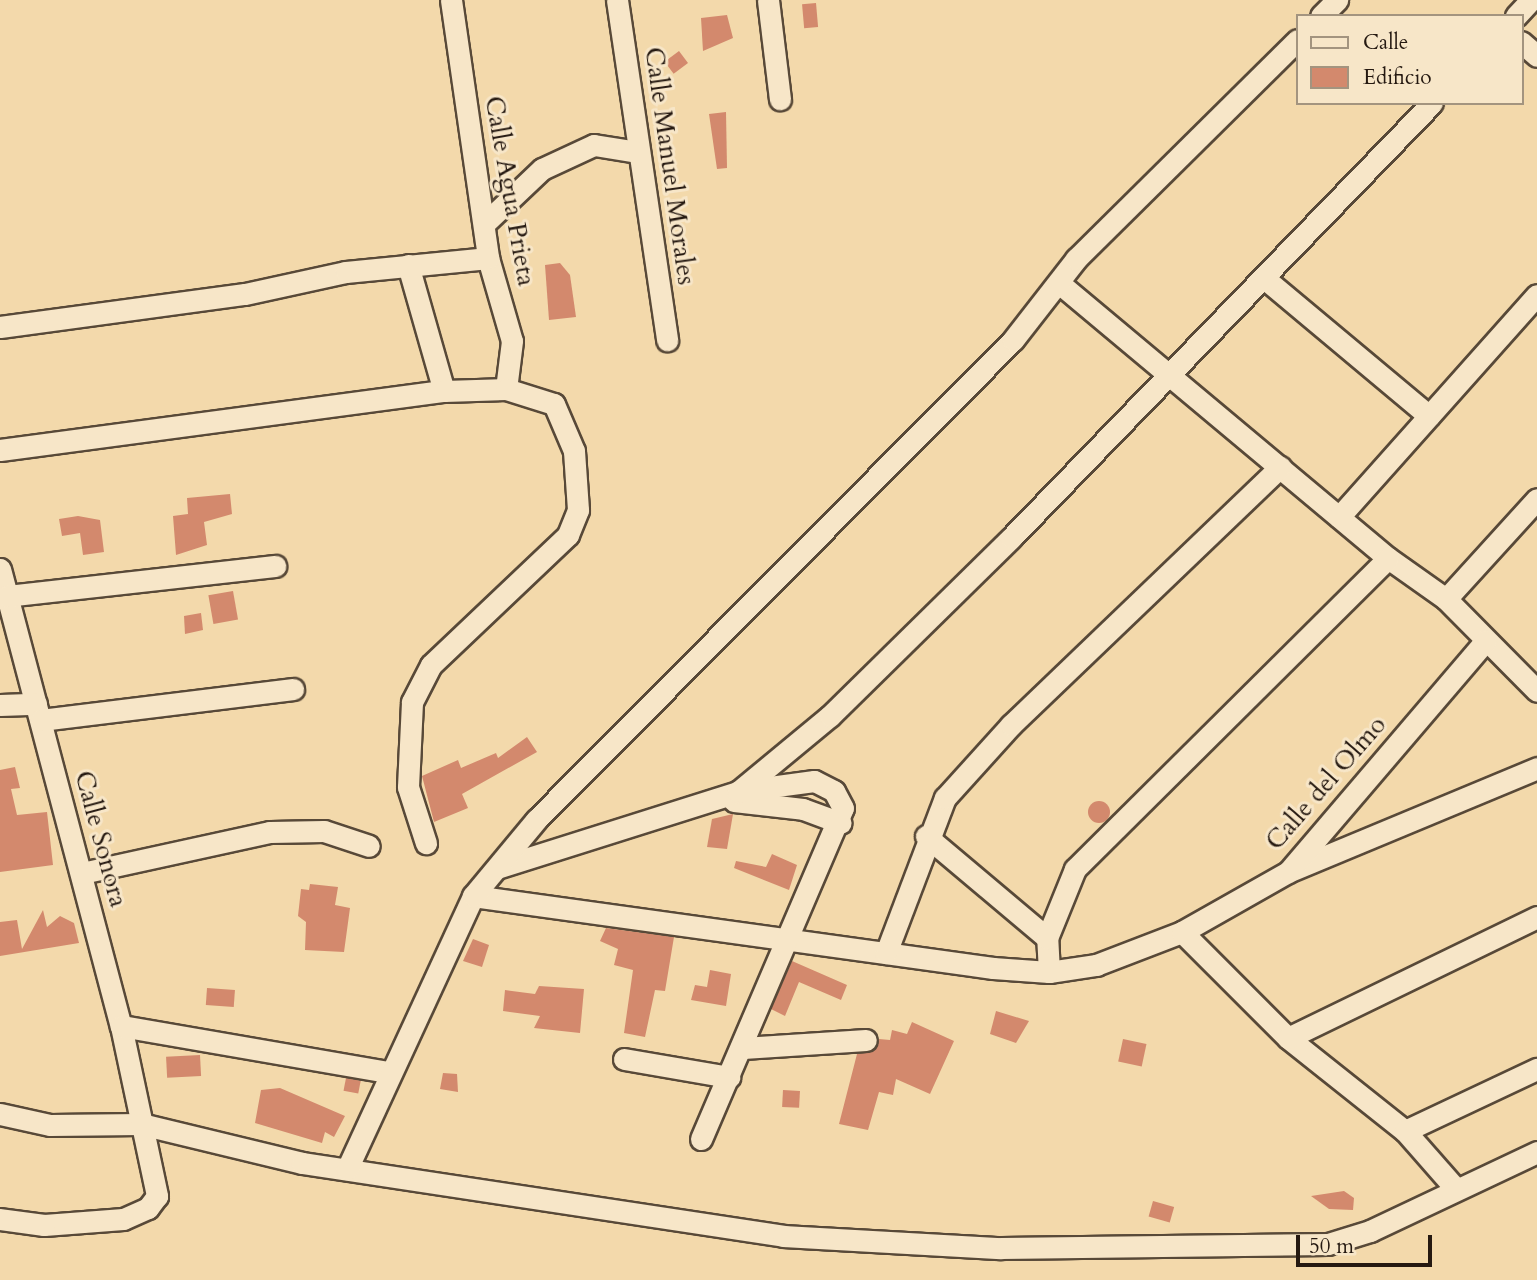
<!DOCTYPE html>
<style>
body{margin:0}
#map{position:relative;width:1537px;height:1280px;overflow:hidden;background:#f3d9ab;font-family:Cardo,serif}
div>[style]{position:absolute}
.building>*{inset:0;background:#d3896d;transform-origin:0 0}
.round{border-radius:50%}
.roads{filter:drop-shadow(2px 0 #584938) drop-shadow(-2px 0 #584938) drop-shadow(0 2px #584938) drop-shadow(0 -2px #584938)}
.street>*{height:21px;margin:-10.5px;padding:0 10.5px;transform-origin:10.5px;border-radius:10.5px;background:#f7e6c8}
span{translate:-50% -50%;white-space:nowrap;text-align:center;line-height:1.15;-webkit-text-stroke:6px #f7e6c8;paint-order:stroke}
.street-label{font-size:26px;color:#251911}
.legend{position:absolute;left:1296px;top:14px;width:228px;height:91px;box-sizing:border-box;background:#f7e6c8;border:2px solid #a3947f;margin:0;padding:9px 12px;list-style:none;font-size:21px;color:#251911}
.legend li{display:flex;align-items:center;gap:14px;height:35px}
.legend b{width:35px;border:2px solid #a3947f}
.scale{position:absolute;left:1296px;top:1235px;width:136px;height:32px;box-sizing:border-box;border:4px solid #251911;border-top:0;padding-left:9px;font-size:21px;line-height:24px;white-space:nowrap;color:#251911;-webkit-text-stroke:5px #f7e6c8;paint-order:stroke}
</style>
<div id="map">
<div class="building">
<div style="left:816px;top:3px;width:24px;height:14px;rotate:85deg"></div>
<div style="clip-path:polygon(727px 15px,733px 38px,703px 51px,701px 18px)"></div>
<div style="left:679px;top:51px;width:15px;height:18px;rotate:53deg"></div>
<div style="clip-path:polygon(726px 112px,727px 168px,717px 169px,709px 114px)"></div>
<div style="clip-path:polygon(560px 263px,570px 275px,576px 317px,549px 320px,545px 265px)"></div>
<div style="clip-path:polygon(230px 494px,232px 514px,204px 522px,207px 545px,176px 555px,173px 516px,188px 514px,187px 498px)"></div>
<div style="clip-path:polygon(78px 516px,100px 520px,104px 552px,83px 555px,80px 533px,62px 536px,59px 519px)"></div>
<div style="left:233px;top:591px;width:29px;height:25px;rotate:80deg"></div>
<div style="clip-path:polygon(201px 613px,203px 630px,185px 634px,184px 616px)"></div>
<div style="clip-path:polygon(527px 737px,537px 752px,462px 794px,468px 808px,434px 822px,422px 776px,458px 760px,461px 768px,496px 753px,498px 758px)"></div>
<div style="clip-path:polygon(15px 767px,20px 788px,11px 789px,17px 815px,47px 812px,53px 865px,0 872px,0 770px)"></div>
<div class="round" style="left:1088px;top:801px;width:22px;height:22px"></div>
<div style="clip-path:polygon(733px 814px,727px 849px,707px 847px,712px 819px)"></div>
<div style="clip-path:polygon(772px 854px,797px 865px,789px 890px,734px 868px,736px 861px,766px 867px)"></div>
<div style="clip-path:polygon(310px 884px,338px 887px,335px 905px,350px 908px,344px 952px,305px 950px,306px 922px,298px 916px,301px 889px,309px 890px)"></div>
<div style="clip-path:polygon(43px 910px,47px 927px,60px 916px,74px 923px,79px 943px,0 956px,0 922px,17px 920px,22px 949px)"></div>
<div style="clip-path:polygon(606px 928px,674px 937px,665px 991px,655px 990px,645px 1037px,624px 1033px,633px 970px,614px 965px,618px 949px,600px 941px)"></div>
<div style="clip-path:polygon(473px 939px,489px 945px,482px 967px,463px 961px)"></div>
<div style="clip-path:polygon(792px 961px,847px 985px,841px 1000px,799px 982px,785px 1016px,771px 1009px)"></div>
<div style="clip-path:polygon(710px 970px,731px 974px,726px 1006px,691px 1000px,695px 985px,707px 987px)"></div>
<div style="clip-path:polygon(539px 986px,584px 989px,580px 1033px,534px 1028px,540px 1016px,503px 1011px,505px 990px,535px 994px)"></div>
<div style="left:207px;top:988px;width:28px;height:17px;rotate:4deg"></div>
<div style="clip-path:polygon(996px 1011px,1029px 1021px,1016px 1043px,990px 1034px)"></div>
<div style="clip-path:polygon(912px 1022px,954px 1041px,930px 1094px,896px 1079px,893px 1095px,879px 1092px,868px 1130px,839px 1124px,857px 1054px,874px 1050px,879px 1039px,890px 1040px,892px 1030px,907px 1034px)"></div>
<div style="left:1123px;top:1039px;width:24px;height:23px;rotate:12deg"></div>
<div style="left:200px;top:1055px;width:21px;height:34px;rotate:87deg"></div>
<div style="clip-path:polygon(443px 1073px,457px 1074px,458px 1092px,440px 1089px)"></div>
<div style="left:346px;top:1078px;width:15px;height:13px;rotate:11deg"></div>
<div style="clip-path:polygon(280px 1088px,345px 1116px,334px 1137px,325px 1132px,322px 1143px,255px 1123px,261px 1090px)"></div>
<div style="left:783px;top:1090px;width:17px;height:17px;rotate:3deg"></div>
<div style="clip-path:polygon(1344px 1191px,1354px 1198px,1353px 1210px,1329px 1209px,1311px 1196px)"></div>
<div style="left:1153px;top:1201px;width:22px;height:16px;rotate:16deg"></div>
</div>
<div class="roads">
<div class="street">
<div style="left:451px;top:0;width:261px;rotate:81.8deg"></div>
<div style="left:488px;top:258px;width:86px;rotate:73.9deg"></div>
<div style="left:512px;top:341px;width:48px;rotate:97.1deg"></div>
<div style="left:617px;top:0;width:344px;rotate:81.6deg"></div>
<div style="left:768px;top:0;width:100px;rotate:83.1deg"></div>
<div style="left:1321px;top:16px;width:23px;rotate:-45deg"></div>
<div style="left:1516px;top:16px;width:22px;rotate:-47deg"></div>
<div style="left:1521px;top:42px;width:21px;rotate:41deg"></div>
<div style="left:484px;top:224px;width:80px;rotate:-43.5deg"></div>
<div style="left:542px;top:169px;width:57px;rotate:-24.8deg"></div>
<div style="left:594px;top:145px;width:45px;rotate:9deg"></div>
<div style="left:408px;top:265px;width:131px;rotate:74.1deg"></div>
<div style="left:1264px;top:278px;width:215px;rotate:39.9deg"></div>
<div style="left:1059px;top:283px;width:429px;rotate:39.9deg"></div>
<div style="left:1388px;top:558px;width:71px;rotate:35.3deg"></div>
<div style="left:1446px;top:599px;width:129px;rotate:45.3deg"></div>
<div style="left:0;top:327px;width:247px;rotate:-7.7deg"></div>
<div style="left:245px;top:294px;width:103px;rotate:-12.3deg"></div>
<div style="left:346px;top:272px;width:143px;rotate:-5.6deg"></div>
<div style="left:0;top:450px;width:448px;rotate:-7.6deg"></div>
<div style="left:444px;top:391px;width:62px;rotate:-1.8deg"></div>
<div style="left:506px;top:389px;width:50px;rotate:17.4deg"></div>
<div style="left:554px;top:404px;width:51px;rotate:66.9deg"></div>
<div style="left:574px;top:451px;width:59px;rotate:86.1deg"></div>
<div style="left:578px;top:510px;width:27px;rotate:112deg"></div>
<div style="left:568px;top:535px;width:189px;rotate:136.5deg"></div>
<div style="left:431px;top:665px;width:42px;rotate:117.2deg"></div>
<div style="left:412px;top:702px;width:85px;rotate:92.7deg"></div>
<div style="left:408px;top:787px;width:59px;rotate:72.2deg"></div>
<div style="left:1339px;top:517px;width:297px;rotate:-48.3deg"></div>
<div style="left:0;top:569px;width:473px;rotate:75.2deg"></div>
<div style="left:121px;top:1026px;width:174px;rotate:78deg"></div>
<div style="left:157px;top:1196px;width:15px;rotate:127deg"></div>
<div style="left:148px;top:1208px;width:27px;rotate:156deg"></div>
<div style="left:123px;top:1219px;width:79px;rotate:175.7deg"></div>
<div style="left:44px;top:1225px;width:44px;rotate:-172.2deg"></div>
<div style="left:7px;top:596px;width:270px;rotate:-6.4deg"></div>
<div style="left:1446px;top:599px;width:135px;rotate:-47.7deg"></div>
<div style="left:0;top:705px;width:36px;rotate:-2deg"></div>
<div style="left:41px;top:720px;width:254px;rotate:-7deg"></div>
<div style="left:734px;top:801px;width:69px;rotate:6.6deg"></div>
<div style="left:803px;top:809px;width:40px;rotate:20.2deg"></div>
<div style="left:926px;top:836px;width:158px;rotate:40.1deg"></div>
<div style="left:500px;top:867px;width:250px;rotate:-17.5deg"></div>
<div style="left:738px;top:792px;width:119px;rotate:-39.6deg"></div>
<div style="left:830px;top:716px;width:254px;rotate:-44.5deg"></div>
<div style="left:1011px;top:538px;width:605px;rotate:-45.94deg"></div>
<div style="left:1290px;top:871px;width:268px;rotate:-22.6deg"></div>
<div style="left:82px;top:873px;width:192px;rotate:-12.3deg"></div>
<div style="left:270px;top:832px;width:54px;rotate:-1.1deg"></div>
<div style="left:324px;top:831px;width:47px;rotate:18.4deg"></div>
<div style="left:473px;top:896px;width:525px;rotate:7.88deg"></div>
<div style="left:993px;top:968px;width:56px;rotate:4.1deg"></div>
<div style="left:1049px;top:972px;width:48px;rotate:-8.5deg"></div>
<div style="left:1096px;top:965px;width:92px;rotate:-21deg"></div>
<div style="left:1182px;top:932px;width:122px;rotate:-29.5deg"></div>
<div style="left:1288px;top:872px;width:304px;rotate:-49.5deg"></div>
<div style="left:1182px;top:932px;width:150px;rotate:45deg"></div>
<div style="left:1288px;top:1038px;width:149px;rotate:38.5deg"></div>
<div style="left:1405px;top:1131px;width:76px;rotate:48.7deg"></div>
<div style="left:886px;top:953px;width:166px;rotate:-69.2deg"></div>
<div style="left:945px;top:798px;width:98px;rotate:-47.9deg"></div>
<div style="left:1011px;top:725px;width:373px;rotate:-43.8deg"></div>
<div style="left:1049px;top:972px;width:34px;rotate:-93deg"></div>
<div style="left:1047px;top:938px;width:74px;rotate:-67.9deg"></div>
<div style="left:1075px;top:869px;width:441px;rotate:-44.8deg"></div>
<div style="left:121px;top:1026px;width:271px;rotate:9.8deg"></div>
<div style="left:1288px;top:1038px;width:277px;rotate:-25.9deg"></div>
<div style="left:743px;top:1048px;width:123px;rotate:-3.7deg"></div>
<div style="left:624px;top:1059px;width:107px;rotate:9.7deg"></div>
<div style="left:0;top:1114px;width:51px;rotate:12.4deg"></div>
<div style="left:50px;top:1125px;width:91px;rotate:-0.6deg"></div>
<div style="left:141px;top:1124px;width:166px;rotate:13.6deg"></div>
<div style="left:302px;top:1163px;width:487px;rotate:8.6deg"></div>
<div style="left:783px;top:1236px;width:218px;rotate:3.2deg"></div>
<div style="left:1001px;top:1248px;width:327px;rotate:-0.7deg"></div>
<div style="left:1328px;top:1244px;width:44px;rotate:-17.2deg"></div>
<div style="left:1370px;top:1231px;width:185px;rotate:-25.3deg"></div>
<div style="left:1405px;top:1131px;width:146px;rotate:-25.2deg"></div>
<div style="left:701px;top:1139px;width:360px;rotate:-66.8deg"></div>
<div style="left:843px;top:808px;width:19px;rotate:-118deg"></div>
<div style="left:834px;top:791px;width:22px;rotate:-153deg"></div>
<div style="left:814px;top:781px;width:76px;rotate:172.4deg"></div>
<div style="left:347px;top:1169px;width:301px;rotate:-65.2deg"></div>
<div style="left:473px;top:896px;width:99px;rotate:-50.3deg"></div>
<div style="left:536px;top:820px;width:677px;rotate:-45.18deg"></div>
<div style="left:1013px;top:340px;width:103px;rotate:-52.1deg"></div>
<div style="left:1076px;top:259px;width:311px;rotate:-44.7deg"></div>
</div>
</div>
<div class="street-label">
<span style="left:670px;top:166px;rotate:82deg">Calle Manuel Morales</span>
<span style="left:510px;top:191px;rotate:80deg">Calle Agua Prieta</span>
<span style="left:1326px;top:783px;rotate:-49deg">Calle del Olmo</span>
<span style="left:101px;top:839px;rotate:75deg">Calle Sonora</span>
</div>
<ul class="legend">
<li><b style="height:9px;background:#f7e6c8"></b>Calle</li>
<li><b style="height:19px;background:#d3896d"></b>Edificio</li>
</ul>
<div class="scale">50 m</div>
</div>
